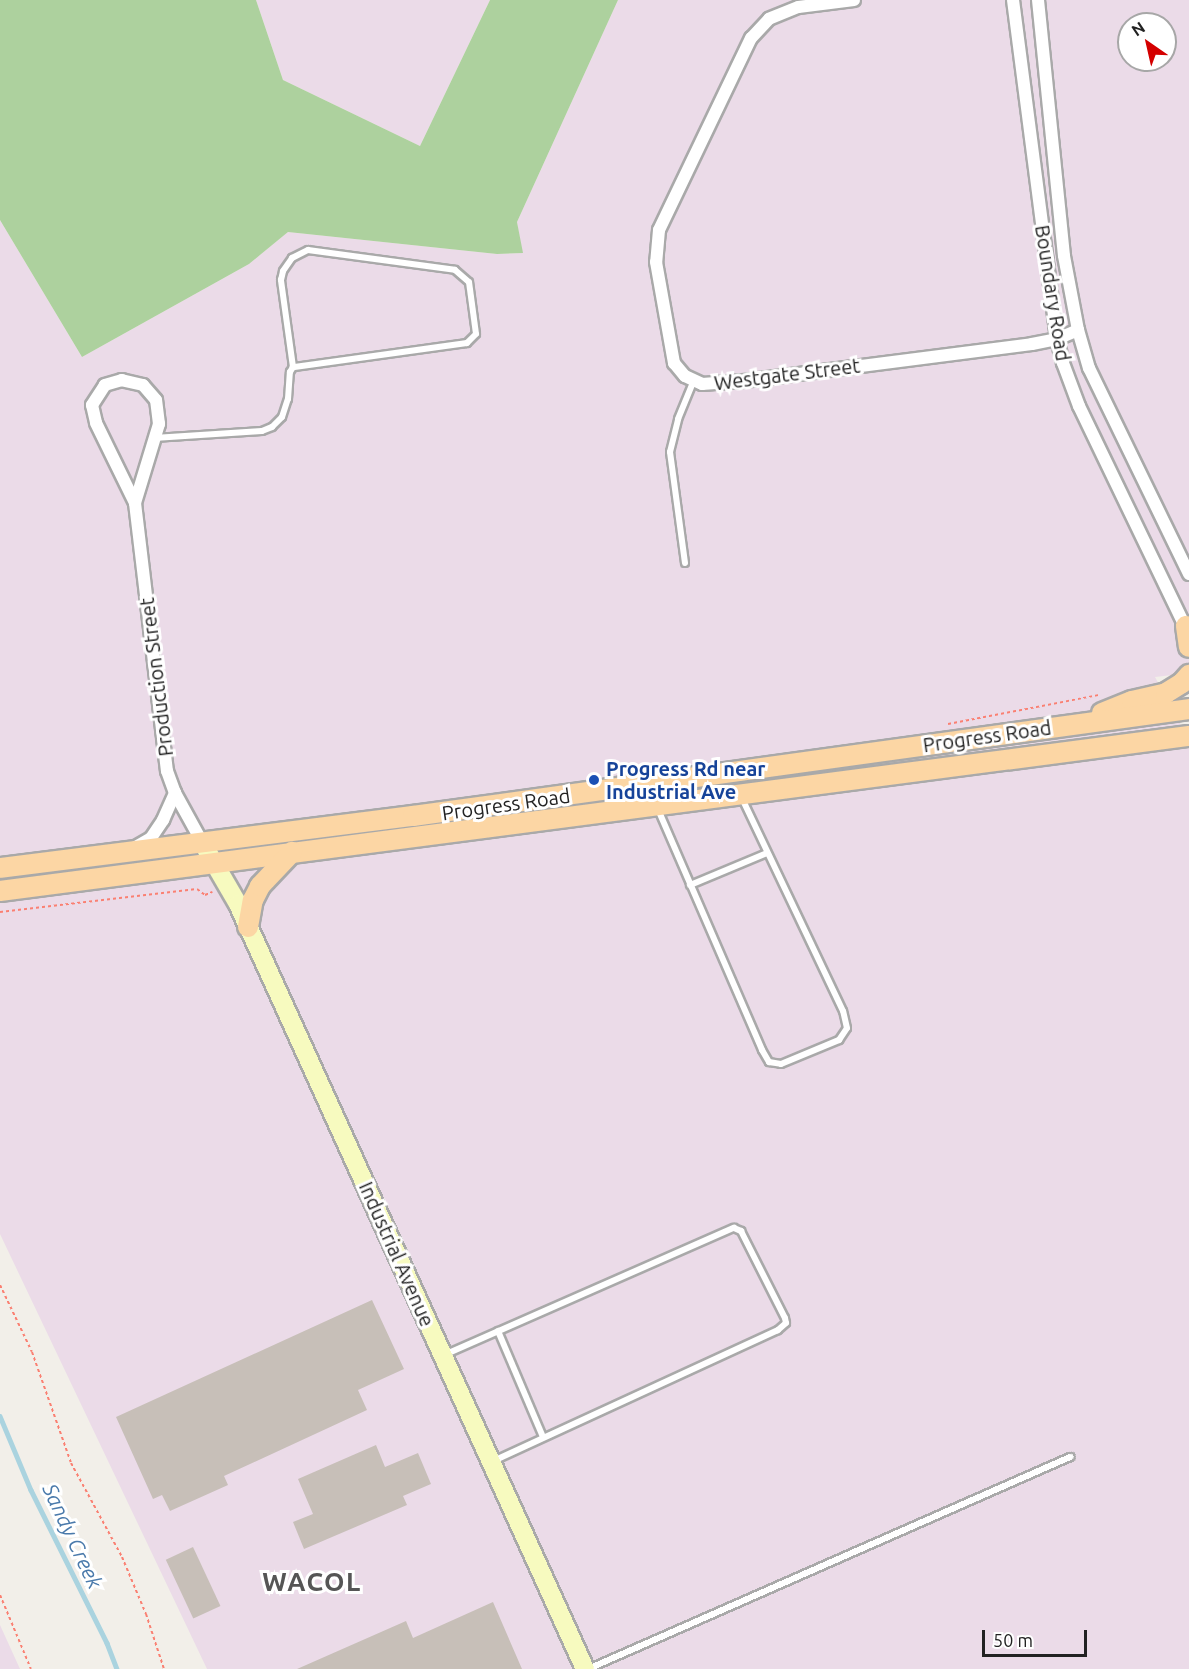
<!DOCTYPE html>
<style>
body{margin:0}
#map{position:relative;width:1189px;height:1669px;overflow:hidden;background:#f2efe9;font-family:Ubuntu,sans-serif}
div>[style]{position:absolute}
.industrial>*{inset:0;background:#ebdbe8}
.forest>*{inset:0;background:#add19e}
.stream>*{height:4.5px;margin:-2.25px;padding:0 2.25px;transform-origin:2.25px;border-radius:2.25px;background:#aad3df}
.building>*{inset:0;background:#c7bfb8;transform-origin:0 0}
.path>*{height:2px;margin-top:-1px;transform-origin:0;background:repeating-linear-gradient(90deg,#fa8072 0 3px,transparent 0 6px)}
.roads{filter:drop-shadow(2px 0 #a9a9a9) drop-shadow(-2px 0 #a9a9a9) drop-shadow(0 2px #a9a9a9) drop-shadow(0 -2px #a9a9a9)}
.lane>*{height:6px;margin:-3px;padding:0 3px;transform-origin:3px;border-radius:3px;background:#fff}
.street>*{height:12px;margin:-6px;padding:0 6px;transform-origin:6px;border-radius:6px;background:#fff}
.secondary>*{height:18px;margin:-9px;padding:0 9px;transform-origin:9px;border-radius:9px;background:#f7fabf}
.primary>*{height:20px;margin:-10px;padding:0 10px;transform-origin:10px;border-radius:10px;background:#fcd6a4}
.dots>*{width:16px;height:16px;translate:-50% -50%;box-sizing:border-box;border:3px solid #fff;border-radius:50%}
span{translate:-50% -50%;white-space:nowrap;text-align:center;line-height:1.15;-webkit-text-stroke:6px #fff;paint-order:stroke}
.street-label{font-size:20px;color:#222}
.transit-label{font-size:20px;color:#164399;font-weight:700}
.left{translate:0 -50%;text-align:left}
.water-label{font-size:21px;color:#4a7aab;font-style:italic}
.district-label{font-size:26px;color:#555;font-weight:700;letter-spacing:1.5px}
.north{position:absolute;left:1117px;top:12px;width:60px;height:60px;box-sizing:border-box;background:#fff;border:2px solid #a7a7a7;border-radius:50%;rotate:326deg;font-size:16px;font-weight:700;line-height:24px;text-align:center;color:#222}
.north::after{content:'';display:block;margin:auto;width:21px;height:27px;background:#d40000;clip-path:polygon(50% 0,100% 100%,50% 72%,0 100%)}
.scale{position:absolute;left:982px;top:1630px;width:105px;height:27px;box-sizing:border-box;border:3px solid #222;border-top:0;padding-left:8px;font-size:18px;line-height:21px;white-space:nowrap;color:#222;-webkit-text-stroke:4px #fff;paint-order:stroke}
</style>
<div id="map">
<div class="industrial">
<div style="clip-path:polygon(256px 0,490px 0,420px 146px,283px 80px)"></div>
<div style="clip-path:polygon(evenodd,618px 0,1189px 0,1189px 673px,1155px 677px,1189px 740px,1189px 1669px,207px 1669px,0 1234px,0 220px,82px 357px,249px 264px,288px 232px,497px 254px,522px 253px,517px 222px,618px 0,1129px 24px,1165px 24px,1165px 60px,1129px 60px,1129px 24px)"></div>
<div style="clip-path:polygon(0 1625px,20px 1669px,0 1669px)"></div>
</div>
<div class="forest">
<div style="clip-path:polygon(0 0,256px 0,283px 80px,420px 146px,490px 0,618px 0,517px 222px,523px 253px,497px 254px,288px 232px,249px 264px,82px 357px,0 220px)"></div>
</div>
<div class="stream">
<div style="left:0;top:1416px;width:80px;rotate:67.3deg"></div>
<div style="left:31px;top:1490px;width:171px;rotate:63.6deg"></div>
<div style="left:107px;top:1643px;width:28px;rotate:69deg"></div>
</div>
<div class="building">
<div style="clip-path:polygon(372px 1300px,404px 1369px,358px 1390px,367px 1410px,224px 1476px,228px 1485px,170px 1511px,162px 1495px,153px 1499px,116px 1417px)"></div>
<div style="clip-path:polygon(376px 1445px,385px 1467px,418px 1453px,431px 1484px,403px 1496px,407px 1505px,304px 1549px,293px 1522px,313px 1514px,298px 1479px)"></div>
<div style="left:193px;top:1547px;width:65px;height:30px;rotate:65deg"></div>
<div style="clip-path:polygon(493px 1602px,522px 1669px,297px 1669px,406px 1621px,413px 1638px)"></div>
</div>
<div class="path">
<div style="left:948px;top:724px;width:154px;rotate:-10.9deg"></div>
<div style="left:0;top:912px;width:198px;rotate:-6.7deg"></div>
<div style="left:197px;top:889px;width:10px;rotate:37deg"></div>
<div style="left:205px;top:895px;width:8px;rotate:-23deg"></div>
<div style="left:0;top:1285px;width:74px;rotate:64.5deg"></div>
<div style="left:32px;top:1352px;width:118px;rotate:70.6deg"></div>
<div style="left:71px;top:1463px;width:107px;rotate:61.5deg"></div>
<div style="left:122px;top:1557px;width:62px;rotate:67.2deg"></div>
<div style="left:146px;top:1614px;width:58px;rotate:71.9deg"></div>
<div style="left:0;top:1595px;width:80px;rotate:67.3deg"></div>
</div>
<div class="roads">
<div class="lane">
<div style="left:154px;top:438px;width:108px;rotate:-3.7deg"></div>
<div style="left:262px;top:431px;width:11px;rotate:-22deg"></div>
<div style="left:272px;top:427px;width:14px;rotate:-45deg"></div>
<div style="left:282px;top:417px;width:19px;rotate:-72deg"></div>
<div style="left:288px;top:399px;width:27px;rotate:-86deg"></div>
<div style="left:290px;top:372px;width:6px;rotate:-59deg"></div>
<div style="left:293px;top:367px;width:88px;rotate:-97.9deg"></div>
<div style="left:281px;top:280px;width:9px;rotate:-77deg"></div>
<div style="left:283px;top:271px;width:16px;rotate:-55deg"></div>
<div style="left:292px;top:258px;width:18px;rotate:-27deg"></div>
<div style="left:308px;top:250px;width:148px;rotate:7.7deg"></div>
<div style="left:455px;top:270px;width:18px;rotate:41deg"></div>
<div style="left:469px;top:282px;width:52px;rotate:82.3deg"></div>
<div style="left:476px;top:334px;width:13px;rotate:135deg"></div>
<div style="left:467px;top:343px;width:176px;rotate:172.1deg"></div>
<div style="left:685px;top:563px;width:112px;rotate:-97.7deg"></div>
<div style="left:670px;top:452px;width:34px;rotate:-76deg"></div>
<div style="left:678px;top:419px;width:42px;rotate:-67.7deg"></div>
<div style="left:657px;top:807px;width:265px;rotate:66.6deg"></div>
<div style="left:762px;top:1050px;width:14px;rotate:60deg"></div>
<div style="left:769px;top:1062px;width:12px;rotate:9deg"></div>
<div style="left:781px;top:1064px;width:63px;rotate:-22.5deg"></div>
<div style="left:839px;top:1040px;width:14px;rotate:-56deg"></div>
<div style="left:847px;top:1028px;width:17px;rotate:-103deg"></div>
<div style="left:843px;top:1011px;width:238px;rotate:-115.4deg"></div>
<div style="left:690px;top:885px;width:83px;rotate:-22.6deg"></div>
<div style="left:498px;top:1331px;width:115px;rotate:67deg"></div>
<div style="left:444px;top:1355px;width:317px;rotate:-23.7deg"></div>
<div style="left:734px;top:1228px;width:8px;rotate:23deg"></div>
<div style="left:741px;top:1231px;width:97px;rotate:63.2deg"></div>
<div style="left:785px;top:1318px;width:5px;rotate:79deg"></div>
<div style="left:786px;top:1323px;width:11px;rotate:139deg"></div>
<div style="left:778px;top:1330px;width:314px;rotate:155.3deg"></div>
<div style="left:588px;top:1669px;width:527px;rotate:-23.74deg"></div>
</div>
<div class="street">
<div style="left:854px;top:0;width:56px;rotate:172.9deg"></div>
<div style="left:798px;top:7px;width:31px;rotate:158deg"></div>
<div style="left:769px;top:19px;width:26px;rotate:133deg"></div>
<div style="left:751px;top:38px;width:213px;rotate:115.6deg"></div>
<div style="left:659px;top:230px;width:32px;rotate:95deg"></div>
<div style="left:656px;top:262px;width:103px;rotate:79.9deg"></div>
<div style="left:674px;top:363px;width:17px;rotate:50deg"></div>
<div style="left:685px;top:376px;width:19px;rotate:25deg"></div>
<div style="left:702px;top:384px;width:42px;rotate:-4.1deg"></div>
<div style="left:744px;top:381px;width:290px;rotate:-7.3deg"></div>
<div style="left:1032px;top:344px;width:25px;rotate:-11deg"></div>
<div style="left:1057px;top:339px;width:23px;rotate:-23deg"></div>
<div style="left:1013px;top:0;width:342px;rotate:82.6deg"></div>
<div style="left:1057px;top:339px;width:25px;rotate:76deg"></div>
<div style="left:1063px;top:363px;width:46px;rotate:69.6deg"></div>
<div style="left:1079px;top:406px;width:251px;rotate:64.3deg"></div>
<div style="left:1038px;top:0;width:257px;rotate:84.2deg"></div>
<div style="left:1064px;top:256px;width:75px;rotate:79.3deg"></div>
<div style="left:1078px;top:330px;width:40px;rotate:74deg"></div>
<div style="left:1089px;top:368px;width:229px;rotate:64.1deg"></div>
<div style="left:135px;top:503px;width:83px;rotate:-73.1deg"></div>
<div style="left:159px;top:424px;width:24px;rotate:-97deg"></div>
<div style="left:156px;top:400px;width:20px;rotate:-131deg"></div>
<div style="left:143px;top:385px;width:22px;rotate:-167deg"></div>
<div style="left:122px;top:380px;width:18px;rotate:164deg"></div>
<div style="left:105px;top:385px;width:24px;rotate:123deg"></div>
<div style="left:92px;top:405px;width:18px;rotate:77deg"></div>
<div style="left:96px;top:423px;width:89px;rotate:64deg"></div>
<div style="left:135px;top:503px;width:270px;rotate:83.2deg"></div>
<div style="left:167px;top:771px;width:23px;rotate:70deg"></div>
<div style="left:175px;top:793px;width:56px;rotate:61.1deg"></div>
<div style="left:134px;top:848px;width:20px;rotate:-30deg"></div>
<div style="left:151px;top:838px;width:22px;rotate:-56deg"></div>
<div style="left:163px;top:820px;width:30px;rotate:-66deg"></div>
</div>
<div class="secondary">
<div style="left:202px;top:842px;width:72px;rotate:59.9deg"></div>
<div style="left:238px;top:904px;width:840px;rotate:65.6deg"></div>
</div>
<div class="primary">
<div style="left:1186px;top:626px;width:21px;rotate:82deg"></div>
<div style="left:1102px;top:713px;width:32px;rotate:-22deg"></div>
<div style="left:1132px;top:701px;width:35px;rotate:-13deg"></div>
<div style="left:1166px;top:693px;width:19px;rotate:-32deg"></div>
<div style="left:1182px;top:683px;width:11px;rotate:-49deg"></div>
<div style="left:0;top:868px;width:416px;rotate:-7.2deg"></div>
<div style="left:413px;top:816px;width:783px;rotate:-7.85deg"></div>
<div style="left:0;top:891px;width:1199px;rotate:-7.43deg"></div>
<div style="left:248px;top:927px;width:27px;rotate:-80deg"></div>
<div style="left:253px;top:900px;width:16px;rotate:-63deg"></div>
<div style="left:260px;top:886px;width:47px;rotate:-46.7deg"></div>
</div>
</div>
<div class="dots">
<div style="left:594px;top:780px;background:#1a4fb4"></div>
</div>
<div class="street-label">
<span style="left:1053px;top:293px;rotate:81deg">Boundary Road</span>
<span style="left:787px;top:374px;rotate:-7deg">Westgate Street</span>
<span style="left:156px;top:677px;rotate:-97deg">Production Street</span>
<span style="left:987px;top:736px;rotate:-8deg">Progress Road</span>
<span style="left:506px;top:804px;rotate:-8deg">Progress Road</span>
<span style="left:397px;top:1254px;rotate:66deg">Industrial Avenue</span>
</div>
<div class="transit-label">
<span class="left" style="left:606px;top:780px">Progress Rd near<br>Industrial Ave</span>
</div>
<div class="water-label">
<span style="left:73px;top:1536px;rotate:65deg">Sandy Creek</span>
</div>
<div class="district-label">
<span style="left:312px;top:1582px">WACOL</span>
</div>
<div class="north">N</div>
<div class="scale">50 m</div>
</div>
